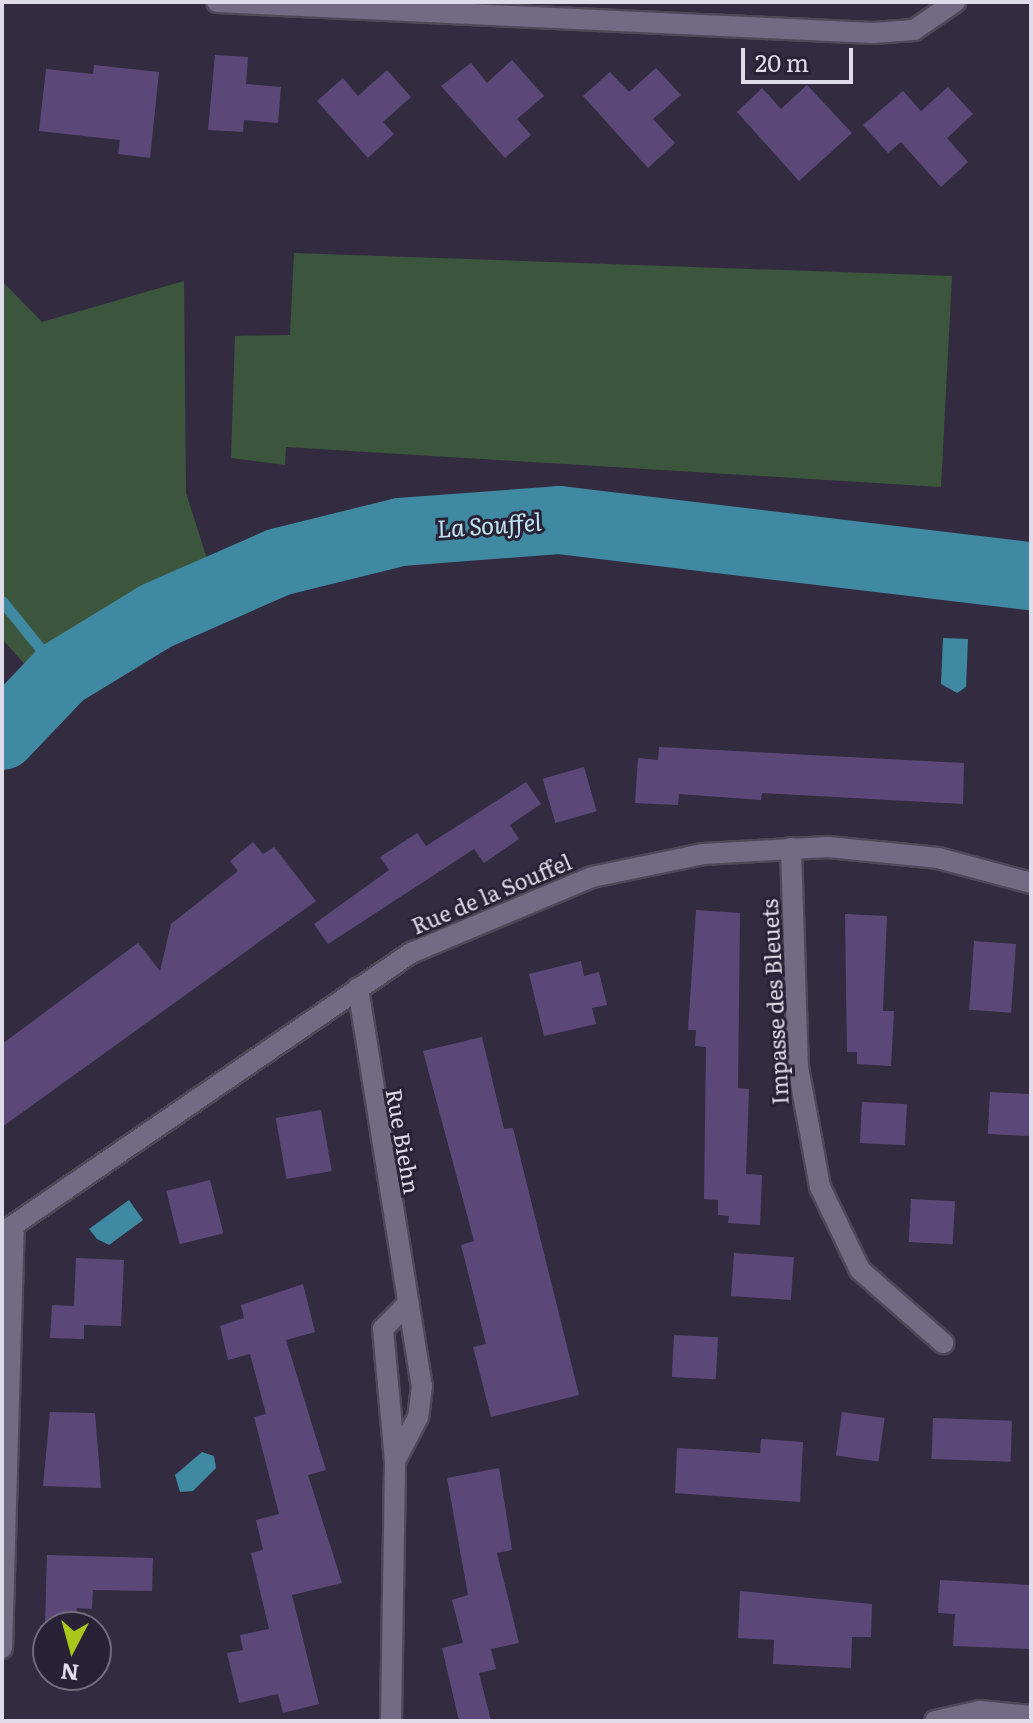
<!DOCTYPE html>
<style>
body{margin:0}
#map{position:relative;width:1033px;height:1723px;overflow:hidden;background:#332c40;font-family:Literata,serif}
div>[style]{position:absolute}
.green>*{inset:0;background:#3c563d}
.water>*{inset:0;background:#4089a3}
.stream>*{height:11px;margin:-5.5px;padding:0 5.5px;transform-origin:5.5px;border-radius:5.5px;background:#4089a3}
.river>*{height:68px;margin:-34px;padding:0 34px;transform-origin:34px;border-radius:34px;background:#4089a3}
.building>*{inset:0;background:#5b4879;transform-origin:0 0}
.roads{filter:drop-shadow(2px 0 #4e4859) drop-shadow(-2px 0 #4e4859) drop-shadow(0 2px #4e4859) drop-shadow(0 -2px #4e4859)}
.street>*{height:20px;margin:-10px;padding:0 10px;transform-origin:10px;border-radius:10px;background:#736b83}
span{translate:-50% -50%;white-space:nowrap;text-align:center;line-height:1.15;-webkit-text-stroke:6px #292236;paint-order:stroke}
.street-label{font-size:22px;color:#dfdbe8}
.water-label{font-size:24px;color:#c0e6f5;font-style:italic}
.frame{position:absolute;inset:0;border:4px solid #dfdbe8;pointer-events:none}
.north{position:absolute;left:32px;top:1611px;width:80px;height:80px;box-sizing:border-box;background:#292236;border:2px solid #726c7d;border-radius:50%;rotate:186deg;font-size:22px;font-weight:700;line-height:32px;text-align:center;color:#dfdbe8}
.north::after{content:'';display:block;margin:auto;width:28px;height:36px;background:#a9c71a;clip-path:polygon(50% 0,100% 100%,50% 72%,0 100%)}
.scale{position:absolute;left:741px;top:48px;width:112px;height:36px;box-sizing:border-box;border:4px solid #dfdbe8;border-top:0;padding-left:10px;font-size:24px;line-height:28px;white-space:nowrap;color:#dfdbe8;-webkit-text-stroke:6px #292236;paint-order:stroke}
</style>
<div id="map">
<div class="green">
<div style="clip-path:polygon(294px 253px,952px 276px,941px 487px,286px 447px,285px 465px,231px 458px,235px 336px,290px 335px)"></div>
<div style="clip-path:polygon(184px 281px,186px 493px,209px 565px,28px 668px,2px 639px,2px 281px,42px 322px)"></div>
</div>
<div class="water">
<div style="clip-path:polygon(943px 638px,968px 639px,966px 687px,957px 693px,941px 684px)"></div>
<div style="clip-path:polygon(129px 1200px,143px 1220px,109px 1245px,97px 1239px,89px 1229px)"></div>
<div style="clip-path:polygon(202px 1452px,214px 1456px,216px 1468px,193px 1491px,180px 1492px,175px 1475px)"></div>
</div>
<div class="stream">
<div style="left:2px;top:601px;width:94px;rotate:51.1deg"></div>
</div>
<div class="river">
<div style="left:2px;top:736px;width:86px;rotate:-46.4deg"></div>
<div style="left:61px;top:674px;width:111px;rotate:-31.4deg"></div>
<div style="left:156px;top:616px;width:134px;rotate:-23.7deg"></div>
<div style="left:279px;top:562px;width:125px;rotate:-13.9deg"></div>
<div style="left:400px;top:532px;width:159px;rotate:-4.3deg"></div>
<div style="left:559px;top:520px;width:475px;rotate:6.8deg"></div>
</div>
<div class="building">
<div style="clip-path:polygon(215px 55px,248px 57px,246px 84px,281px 87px,278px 123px,244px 120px,243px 132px,208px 130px)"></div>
<div style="clip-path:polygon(512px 60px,544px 96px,517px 119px,531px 135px,505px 158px,441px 86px,471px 63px,487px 83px)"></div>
<div style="clip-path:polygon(94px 65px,159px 72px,150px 158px,118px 154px,120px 140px,39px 131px,46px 69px,93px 74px)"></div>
<div style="clip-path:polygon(656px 68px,681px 95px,653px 119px,675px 143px,648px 168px,583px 96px,610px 72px,629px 92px)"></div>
<div style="clip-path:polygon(387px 70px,411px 97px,383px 122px,394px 134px,368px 158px,317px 101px,343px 78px,358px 96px)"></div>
<div style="clip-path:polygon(807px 85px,852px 133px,799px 181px,737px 112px,762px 88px,781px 109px)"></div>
<div style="clip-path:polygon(948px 87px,973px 114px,947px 138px,968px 162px,941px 187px,901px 142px,888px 153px,863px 125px,903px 91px,921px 111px)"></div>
<div style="clip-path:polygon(659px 747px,964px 763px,963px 804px,762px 793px,761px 800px,679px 794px,678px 805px,635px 803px,638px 758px,658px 760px)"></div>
<div style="left:584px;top:767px;width:46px;height:43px;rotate:74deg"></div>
<div style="clip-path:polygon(526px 782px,541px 804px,510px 825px,519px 839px,484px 863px,474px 849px,328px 944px,314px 924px,389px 870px,380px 857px,417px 833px,426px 846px)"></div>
<div style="clip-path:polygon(253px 842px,263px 854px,274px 847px,316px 901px,2px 1127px,2px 1044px,138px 943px,160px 971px,171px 924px,238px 871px,230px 861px)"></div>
<div style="clip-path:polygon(696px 910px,740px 913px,738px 1088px,749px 1089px,746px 1174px,762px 1175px,760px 1225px,728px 1223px,729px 1216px,718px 1215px,718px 1200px,704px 1199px,706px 1047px,695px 1046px,696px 1030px,688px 1030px)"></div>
<div style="clip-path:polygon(845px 914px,887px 916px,883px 1011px,894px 1011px,891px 1066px,857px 1064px,857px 1052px,847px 1052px)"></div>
<div style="left:974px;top:941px;width:42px;height:69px;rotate:4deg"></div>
<div style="clip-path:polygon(581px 961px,584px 976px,599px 972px,607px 1005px,592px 1008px,596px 1024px,544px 1036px,529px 974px)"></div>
<div style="clip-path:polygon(482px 1037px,504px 1129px,513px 1128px,579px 1395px,491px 1417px,473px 1347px,486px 1344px,461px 1245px,474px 1241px,423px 1051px)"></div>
<div style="left:990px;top:1092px;width:41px;height:42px;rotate:3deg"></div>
<div style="left:862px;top:1102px;width:45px;height:41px;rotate:3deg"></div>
<div style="left:321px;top:1110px;width:62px;height:46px;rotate:80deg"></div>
<div style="left:210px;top:1180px;width:55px;height:45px;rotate:76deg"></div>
<div style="left:911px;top:1199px;width:44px;height:43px;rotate:3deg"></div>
<div style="left:734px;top:1253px;width:60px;height:43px;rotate:4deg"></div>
<div style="clip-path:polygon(76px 1258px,124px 1260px,121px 1326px,84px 1325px,84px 1339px,50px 1338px,52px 1305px,74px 1306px)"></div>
<div style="clip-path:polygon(303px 1284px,315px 1332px,286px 1340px,326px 1470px,308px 1475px,342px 1583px,292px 1595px,319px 1704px,283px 1713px,278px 1694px,239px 1703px,227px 1653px,243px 1650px,240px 1635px,269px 1629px,251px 1553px,263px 1550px,256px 1520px,279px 1514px,254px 1417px,266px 1414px,250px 1354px,228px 1360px,220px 1326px,244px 1318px,241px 1305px)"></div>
<div style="left:674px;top:1335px;width:44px;height:42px;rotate:3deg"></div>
<div style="clip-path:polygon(50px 1412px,95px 1413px,101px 1488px,43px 1486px)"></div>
<div style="left:842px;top:1412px;width:43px;height:44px;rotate:8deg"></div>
<div style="left:933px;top:1418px;width:79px;height:41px;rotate:2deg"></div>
<div style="clip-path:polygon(761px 1439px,803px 1442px,800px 1502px,675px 1493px,677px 1448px,760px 1453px)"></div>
<div style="clip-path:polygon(499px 1468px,512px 1550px,497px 1553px,519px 1643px,491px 1649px,496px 1669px,479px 1673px,491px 1721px,459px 1721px,442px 1648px,463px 1643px,452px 1600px,468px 1595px,447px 1478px)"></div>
<div style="clip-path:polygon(47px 1555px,153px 1558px,152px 1591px,93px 1590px,92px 1609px,77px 1608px,76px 1626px,45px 1625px)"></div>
<div style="clip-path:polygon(940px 1580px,1031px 1585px,1031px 1649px,953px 1646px,955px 1614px,938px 1613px)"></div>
<div style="clip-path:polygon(740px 1591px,872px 1604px,871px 1637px,852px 1637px,851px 1668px,773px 1664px,774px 1640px,738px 1638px)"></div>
</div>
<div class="roads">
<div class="street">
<div style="left:217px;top:2px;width:657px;rotate:2.71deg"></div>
<div style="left:873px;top:33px;width:41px;rotate:-4.2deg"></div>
<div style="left:914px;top:30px;width:50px;rotate:-34.3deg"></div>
<div style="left:791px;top:848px;width:219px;rotate:88.2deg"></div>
<div style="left:798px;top:1067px;width:122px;rotate:79.6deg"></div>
<div style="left:820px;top:1187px;width:92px;rotate:64.3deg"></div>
<div style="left:860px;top:1270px;width:111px;rotate:41.3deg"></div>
<div style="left:358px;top:988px;width:403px;rotate:80.9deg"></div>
<div style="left:422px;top:1386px;width:31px;rotate:97deg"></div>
<div style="left:418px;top:1417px;width:50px;rotate:117.6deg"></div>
<div style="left:2px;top:1233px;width:496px;rotate:-34.4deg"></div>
<div style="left:411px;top:953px;width:196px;rotate:-22.8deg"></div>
<div style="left:592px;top:877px;width:113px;rotate:-11.7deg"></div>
<div style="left:703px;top:854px;width:125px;rotate:-3.2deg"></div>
<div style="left:828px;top:847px;width:111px;rotate:5.7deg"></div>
<div style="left:938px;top:858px;width:96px;rotate:15deg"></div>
<div style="left:2px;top:1648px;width:423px;rotate:-88.4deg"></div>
<div style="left:391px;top:1721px;width:260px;rotate:-89.1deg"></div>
<div style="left:395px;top:1461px;width:133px;rotate:-95.2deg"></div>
<div style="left:383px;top:1329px;width:37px;rotate:-46deg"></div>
<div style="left:935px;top:1721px;width:46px;rotate:-12.5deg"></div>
<div style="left:980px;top:1711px;width:51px;rotate:5.6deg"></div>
</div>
</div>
<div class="street-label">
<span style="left:491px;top:893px;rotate:-23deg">Rue de la Souffel</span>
<span style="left:774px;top:1002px;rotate:-93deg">Impasse des Bleuets</span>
<span style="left:404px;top:1141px;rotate:80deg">Rue Biehn</span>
</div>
<div class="water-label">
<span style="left:489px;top:524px;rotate:-4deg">La Souffel</span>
</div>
<div class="frame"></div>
<div class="north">N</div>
<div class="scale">20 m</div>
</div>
